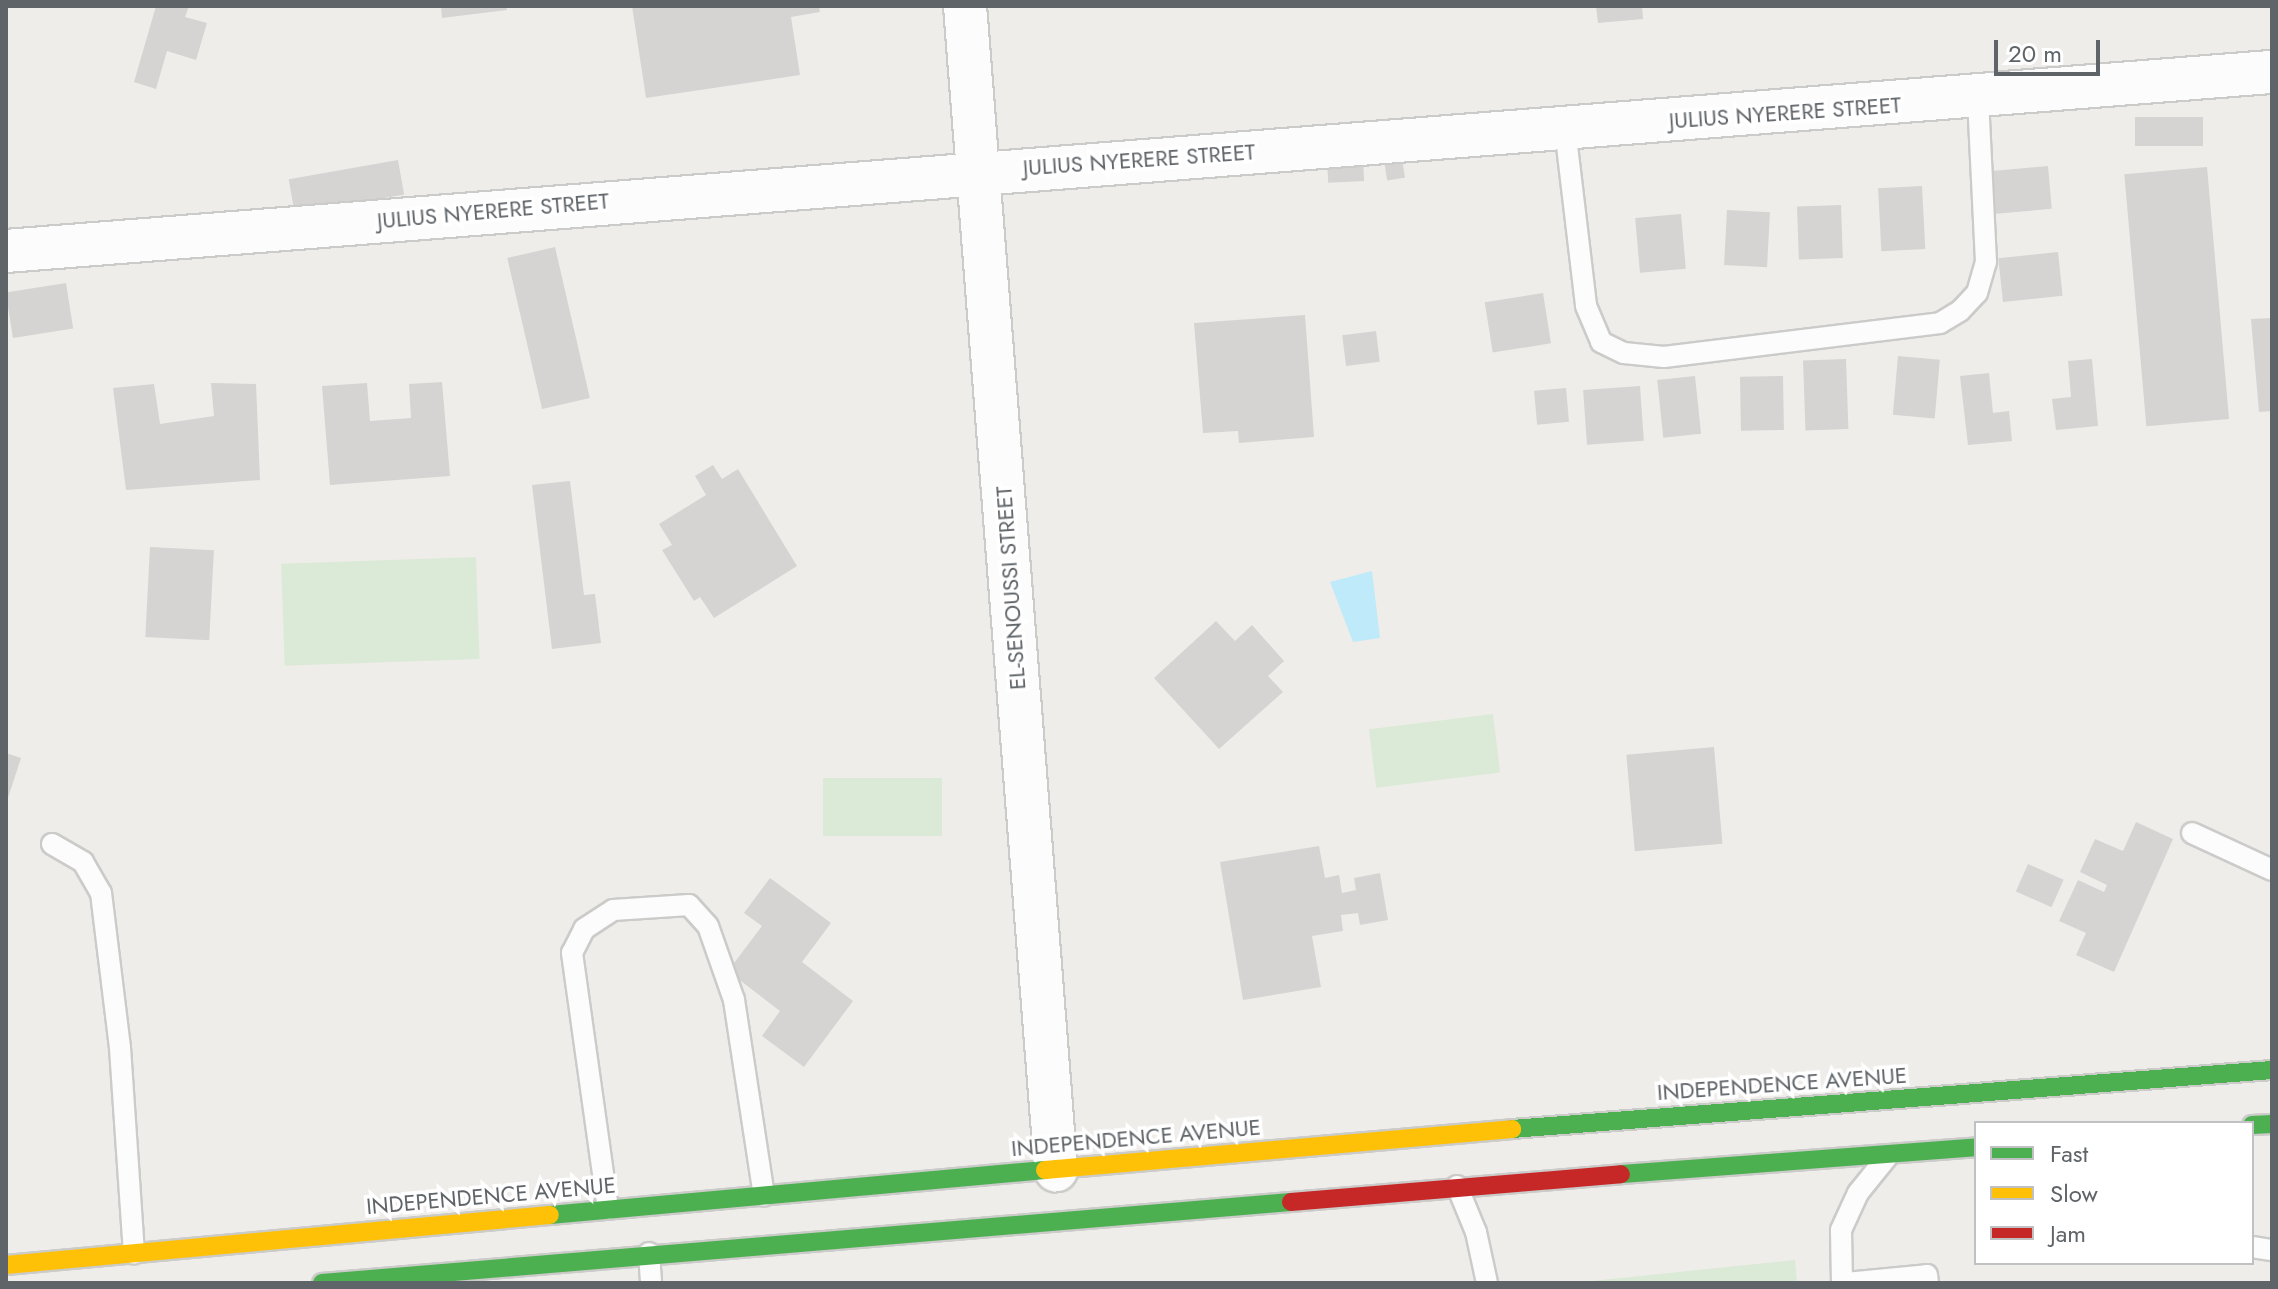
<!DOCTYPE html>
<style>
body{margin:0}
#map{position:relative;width:2278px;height:1289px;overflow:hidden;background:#efedea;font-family:Jost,sans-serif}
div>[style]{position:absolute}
.green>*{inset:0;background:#dbead6;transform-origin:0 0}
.water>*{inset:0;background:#bfeaf9}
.building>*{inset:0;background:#d5d4d3;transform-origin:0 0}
.roads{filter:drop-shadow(2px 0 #cbcbca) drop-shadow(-2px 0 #cbcbca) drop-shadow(0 2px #cbcbca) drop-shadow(0 -2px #cbcbca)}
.lane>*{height:20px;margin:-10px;padding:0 10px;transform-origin:10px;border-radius:10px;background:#fdfcfc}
.street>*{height:42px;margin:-21px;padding:0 21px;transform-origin:21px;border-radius:21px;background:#fdfcfc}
.fast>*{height:18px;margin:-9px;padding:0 9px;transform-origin:9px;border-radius:9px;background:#4caf50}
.slow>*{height:18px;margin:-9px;padding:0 9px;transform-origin:9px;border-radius:9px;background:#ffc107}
.jam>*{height:18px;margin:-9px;padding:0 9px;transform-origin:9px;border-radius:9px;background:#c62828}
span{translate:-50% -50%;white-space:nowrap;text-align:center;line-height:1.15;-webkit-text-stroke:7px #fff;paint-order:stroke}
.street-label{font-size:22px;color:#5f6468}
.frame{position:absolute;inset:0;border:8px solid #5f6468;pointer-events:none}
.legend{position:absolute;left:1974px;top:1121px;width:280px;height:144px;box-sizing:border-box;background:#fff;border:2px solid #bfc1c3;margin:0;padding:10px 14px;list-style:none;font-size:24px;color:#5f6468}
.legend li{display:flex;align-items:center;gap:16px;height:40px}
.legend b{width:40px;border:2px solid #bfc1c3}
.scale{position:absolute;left:1994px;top:40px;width:106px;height:36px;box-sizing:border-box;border:4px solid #5f6468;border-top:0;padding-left:10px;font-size:24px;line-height:28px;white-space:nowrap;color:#5f6468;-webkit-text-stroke:6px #fff;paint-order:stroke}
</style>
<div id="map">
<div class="green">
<div style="left:476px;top:557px;width:102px;height:195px;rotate:88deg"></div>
<div style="left:1493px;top:714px;width:59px;height:125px;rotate:83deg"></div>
<div style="left:942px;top:778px;width:58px;height:119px;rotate:90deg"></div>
<div style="clip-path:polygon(1795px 1260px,1797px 1283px,1572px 1283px)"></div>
</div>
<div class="water">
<div style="clip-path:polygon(1372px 571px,1380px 638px,1353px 642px,1330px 582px)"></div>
</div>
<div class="building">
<div style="clip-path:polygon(156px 6px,189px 6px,185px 17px,207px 23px,196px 60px,167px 51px,156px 89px,134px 82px)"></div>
<div style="clip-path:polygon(441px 6px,506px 6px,507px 10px,442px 18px)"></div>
<div style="clip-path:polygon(632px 6px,819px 6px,820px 12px,791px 17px,800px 75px,646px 98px)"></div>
<div style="clip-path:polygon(1596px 6px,1642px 6px,1643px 19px,1598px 23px)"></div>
<div style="left:2135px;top:117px;width:68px;height:29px"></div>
<div style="left:1363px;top:159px;width:22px;height:36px;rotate:87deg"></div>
<div style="left:1402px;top:159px;width:19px;height:18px;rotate:81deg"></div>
<div style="left:398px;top:160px;width:35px;height:111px;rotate:80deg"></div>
<div style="left:2048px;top:166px;width:43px;height:56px;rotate:85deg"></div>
<div style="left:2207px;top:167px;width:253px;height:83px;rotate:85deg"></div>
<div style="left:1922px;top:186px;width:63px;height:44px;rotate:87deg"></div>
<div style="left:1841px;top:205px;width:53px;height:44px;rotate:88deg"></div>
<div style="left:1727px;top:210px;width:43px;height:55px;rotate:3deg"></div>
<div style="left:1681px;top:214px;width:55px;height:46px;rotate:85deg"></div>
<div style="left:555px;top:247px;width:155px;height:49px;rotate:77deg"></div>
<div style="left:2058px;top:252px;width:44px;height:60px;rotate:84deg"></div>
<div style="left:66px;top:283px;width:46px;height:61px;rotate:81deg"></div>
<div style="left:1543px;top:293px;width:51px;height:59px;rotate:81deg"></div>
<div style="clip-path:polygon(1305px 315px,1314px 437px,1239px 443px,1238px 431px,1203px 433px,1194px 323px)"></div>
<div style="clip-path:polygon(2272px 318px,2272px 411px,2259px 412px,2251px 319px)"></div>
<div style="left:1376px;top:331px;width:31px;height:34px;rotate:83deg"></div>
<div style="left:1898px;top:356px;width:42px;height:59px;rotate:5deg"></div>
<div style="left:1846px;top:359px;width:70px;height:43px;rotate:88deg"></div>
<div style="clip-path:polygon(2092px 359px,2098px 426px,2056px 430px,2052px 399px,2071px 397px,2068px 361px)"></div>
<div style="clip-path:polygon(1989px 373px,1993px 413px,2009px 411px,2012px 441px,1968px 445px,1960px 376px)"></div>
<div style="left:1695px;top:376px;width:58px;height:38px;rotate:84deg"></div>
<div style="left:1783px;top:376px;width:54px;height:43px;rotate:89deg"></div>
<div style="clip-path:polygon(442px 382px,450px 476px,330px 485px,322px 386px,367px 383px,370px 421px,411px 418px,409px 384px)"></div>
<div style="clip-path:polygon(211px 383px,256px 384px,260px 480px,126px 490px,113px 388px,154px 384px,160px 424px,214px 416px)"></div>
<div style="left:1640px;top:386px;width:55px;height:57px;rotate:86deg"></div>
<div style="left:1566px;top:388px;width:34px;height:32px;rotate:85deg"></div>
<div style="clip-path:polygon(713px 465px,722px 479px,738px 469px,797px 566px,714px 618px,700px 597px,694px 601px,662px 550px,672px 545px,659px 524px,706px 495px,695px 476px)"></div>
<div style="clip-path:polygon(570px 481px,584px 595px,595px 594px,601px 643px,552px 649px,532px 485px)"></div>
<div style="left:150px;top:547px;width:64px;height:90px;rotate:3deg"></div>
<div style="clip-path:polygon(1216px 621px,1235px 641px,1252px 625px,1284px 661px,1268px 676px,1283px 692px,1219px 749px,1154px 678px)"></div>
<div style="left:1714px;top:747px;width:97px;height:88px;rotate:85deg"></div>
<div style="clip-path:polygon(6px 753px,21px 758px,7px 801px,6px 801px)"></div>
<div style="clip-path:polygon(2136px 822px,2173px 839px,2114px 972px,2076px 955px,2086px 933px,2059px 921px,2078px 880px,2104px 892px,2107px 885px,2080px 872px,2095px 839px,2123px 851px)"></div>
<div style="clip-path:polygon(1319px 846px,1325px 878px,1339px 875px,1342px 893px,1356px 890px,1354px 878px,1380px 873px,1388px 920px,1360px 925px,1358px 913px,1341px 915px,1343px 931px,1312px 936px,1321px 987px,1243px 1000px,1220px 862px)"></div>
<div style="left:2028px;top:864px;width:39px;height:30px;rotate:24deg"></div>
<div style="clip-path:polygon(770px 878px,831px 923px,802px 962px,853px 1001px,804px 1067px,762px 1036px,780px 1011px,728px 971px,762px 926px,744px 913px)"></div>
</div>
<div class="roads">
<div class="lane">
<div style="left:1565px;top:129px;width:178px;rotate:83.2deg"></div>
<div style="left:1586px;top:306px;width:39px;rotate:67deg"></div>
<div style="left:1601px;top:342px;width:25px;rotate:26deg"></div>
<div style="left:1624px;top:353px;width:40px;rotate:5.7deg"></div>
<div style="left:1664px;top:357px;width:278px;rotate:-7deg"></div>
<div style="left:1940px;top:323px;width:23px;rotate:-31deg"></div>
<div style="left:1960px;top:311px;width:25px;rotate:-47deg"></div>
<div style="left:1977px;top:293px;width:32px;rotate:-74deg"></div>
<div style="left:1986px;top:262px;width:163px;rotate:-92.8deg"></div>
<div style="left:2192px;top:833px;width:88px;rotate:24.8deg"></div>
<div style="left:52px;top:844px;width:36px;rotate:30deg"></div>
<div style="left:83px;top:862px;width:36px;rotate:60deg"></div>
<div style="left:101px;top:893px;width:156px;rotate:83deg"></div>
<div style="left:120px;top:1048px;width:206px;rotate:86.1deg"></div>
<div style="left:1457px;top:1186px;width:50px;rotate:67.6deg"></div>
<div style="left:1476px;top:1232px;width:52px;rotate:77.8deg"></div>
<div style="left:608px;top:1209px;width:259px;rotate:-98deg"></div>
<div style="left:572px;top:953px;width:27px;rotate:-63deg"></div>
<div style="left:584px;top:929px;width:35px;rotate:-33deg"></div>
<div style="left:613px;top:910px;width:76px;rotate:-3.8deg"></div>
<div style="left:689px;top:905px;width:28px;rotate:48deg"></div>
<div style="left:708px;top:926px;width:78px;rotate:70.6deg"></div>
<div style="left:734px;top:1000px;width:198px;rotate:81.3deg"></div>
<div style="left:2252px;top:1247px;width:20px;rotate:9deg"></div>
<div style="left:649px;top:1253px;width:30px;rotate:86deg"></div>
<div style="left:1842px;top:1283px;width:53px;rotate:-91.1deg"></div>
<div style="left:1841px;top:1230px;width:41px;rotate:-65.3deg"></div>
<div style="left:1858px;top:1193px;width:46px;rotate:-51.1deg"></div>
<div style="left:1846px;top:1283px;width:81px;rotate:-5.6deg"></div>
<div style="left:1927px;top:1275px;width:8px;rotate:83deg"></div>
</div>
<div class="street">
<div style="left:965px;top:6px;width:1168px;rotate:85.53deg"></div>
<div style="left:6px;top:251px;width:2273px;rotate:-4.52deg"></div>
</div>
<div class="fast">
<div style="left:2252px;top:1125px;width:20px;rotate:-3deg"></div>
<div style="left:1512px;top:1129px;width:762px;rotate:-4.44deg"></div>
<div style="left:1621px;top:1174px;width:356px;rotate:-4.3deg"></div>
<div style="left:550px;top:1215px;width:497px;rotate:-5.2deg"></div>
<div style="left:322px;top:1283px;width:972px;rotate:-4.78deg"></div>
</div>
<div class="slow">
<div style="left:1045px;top:1170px;width:469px;rotate:-5deg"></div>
<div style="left:6px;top:1265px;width:546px;rotate:-5.25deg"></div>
</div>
<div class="jam">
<div style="left:1291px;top:1202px;width:331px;rotate:-4.8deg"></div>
</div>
</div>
<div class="street-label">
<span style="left:1785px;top:113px;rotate:-4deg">JULIUS NYERERE STREET</span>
<span style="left:1139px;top:160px;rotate:-4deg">JULIUS NYERERE STREET</span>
<span style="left:493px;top:211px;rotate:-5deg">JULIUS NYERERE STREET</span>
<span style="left:1011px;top:588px;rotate:-94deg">EL-SENOUSSI STREET</span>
<span style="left:1782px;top:1084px;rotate:-4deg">INDEPENDENCE AVENUE</span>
<span style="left:1136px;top:1138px;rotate:-5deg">INDEPENDENCE AVENUE</span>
<span style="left:491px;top:1196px;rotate:-5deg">INDEPENDENCE AVENUE</span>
</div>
<div class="frame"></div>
<ul class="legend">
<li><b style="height:10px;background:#4caf50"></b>Fast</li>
<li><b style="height:10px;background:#ffc107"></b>Slow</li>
<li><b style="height:10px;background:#c62828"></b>Jam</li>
</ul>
<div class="scale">20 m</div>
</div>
